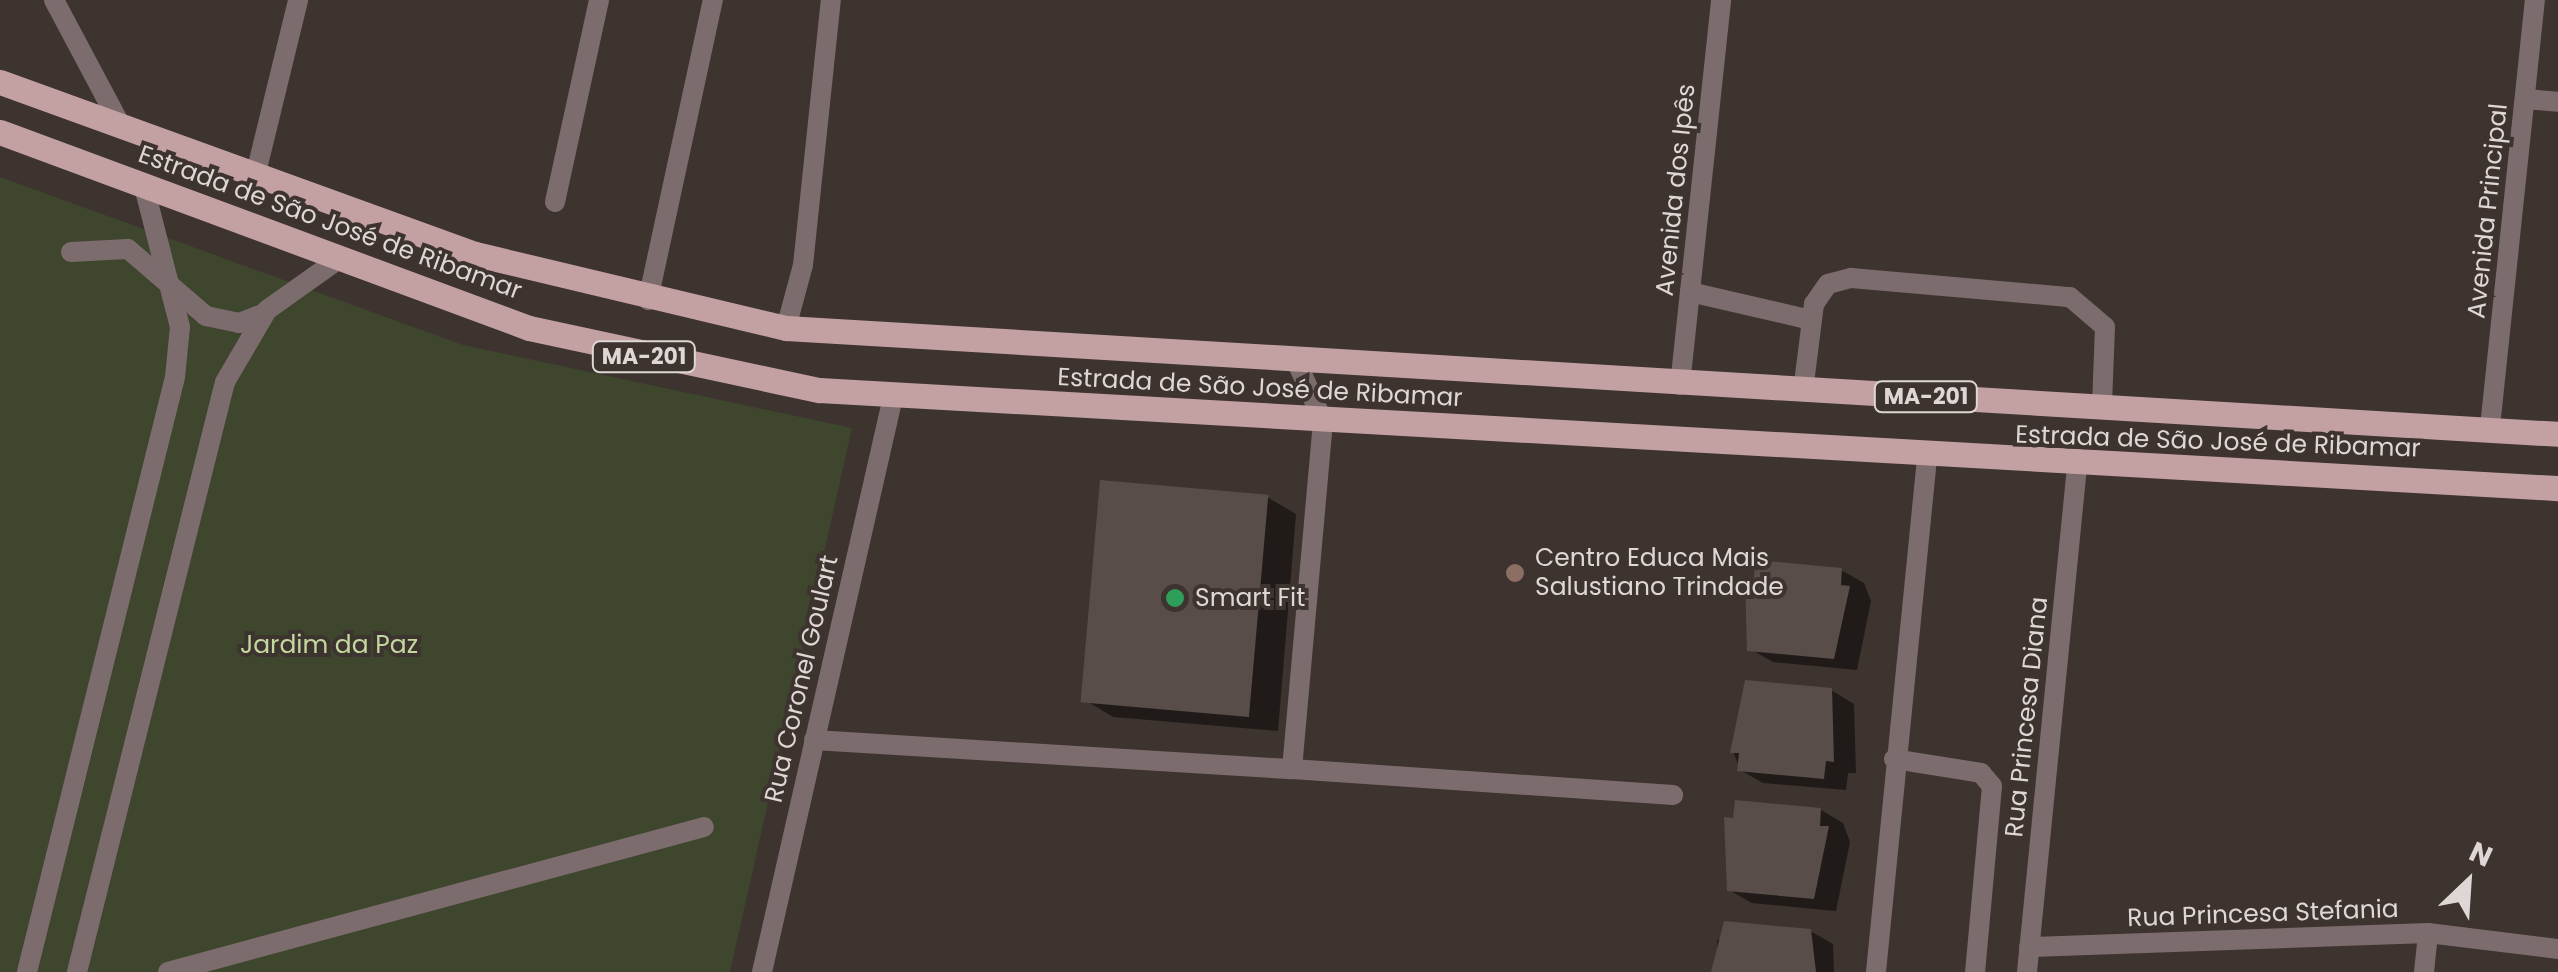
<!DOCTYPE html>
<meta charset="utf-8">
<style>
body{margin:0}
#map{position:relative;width:2558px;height:972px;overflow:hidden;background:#3d332f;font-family:Poppins,sans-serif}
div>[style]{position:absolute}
.green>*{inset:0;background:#3e462e}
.shadow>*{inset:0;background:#0007}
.building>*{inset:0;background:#584d49;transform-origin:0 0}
.service>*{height:20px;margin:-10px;padding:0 10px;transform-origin:10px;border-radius:10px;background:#7d6c6d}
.minor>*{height:20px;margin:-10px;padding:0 10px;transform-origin:10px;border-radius:10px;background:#7d6c6d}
.tertiary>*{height:20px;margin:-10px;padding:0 10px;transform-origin:10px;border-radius:10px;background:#7d6c6d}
.primary>*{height:25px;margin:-12.5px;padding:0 12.5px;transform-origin:12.5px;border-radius:12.5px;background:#c3a0a2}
.dots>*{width:28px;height:28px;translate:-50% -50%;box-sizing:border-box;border:5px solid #3d332f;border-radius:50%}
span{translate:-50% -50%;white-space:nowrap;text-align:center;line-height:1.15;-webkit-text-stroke:8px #3d332f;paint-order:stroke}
.shield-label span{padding:2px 8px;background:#3d332f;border:2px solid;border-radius:8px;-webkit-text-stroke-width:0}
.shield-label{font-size:22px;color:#ded7d5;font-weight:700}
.street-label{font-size:25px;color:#ded7d5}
.poi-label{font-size:25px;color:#ded7d5}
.left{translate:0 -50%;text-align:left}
.park-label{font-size:25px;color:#c3d79e}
.north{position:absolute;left:2418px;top:832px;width:100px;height:100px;-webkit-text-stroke:8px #3d332f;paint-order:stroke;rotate:25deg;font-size:28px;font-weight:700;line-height:40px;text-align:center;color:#ded7d5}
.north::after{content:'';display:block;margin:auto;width:35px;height:45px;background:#ded7d5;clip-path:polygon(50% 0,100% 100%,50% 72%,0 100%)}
</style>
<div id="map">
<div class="green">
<div style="clip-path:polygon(0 177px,463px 345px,852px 428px,730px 972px,0 972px)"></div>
</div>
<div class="shadow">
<div style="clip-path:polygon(1267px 497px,1296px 514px,1278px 731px,1113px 717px,1085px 700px)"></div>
<div style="clip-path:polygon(1841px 570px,1864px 583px,1871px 601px,1857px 670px,1773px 662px,1750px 649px)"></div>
<div style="clip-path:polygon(1831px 690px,1854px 704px,1856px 773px,1848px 773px,1846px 790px,1763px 783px,1740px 770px,1733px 751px)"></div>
<div style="clip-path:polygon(1821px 810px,1843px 823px,1850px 842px,1836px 911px,1752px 903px,1729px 890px)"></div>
<div style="clip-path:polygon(1810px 931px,1833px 944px,1834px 972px,1718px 972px,1717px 940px)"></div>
</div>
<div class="building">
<div style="left:1100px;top:480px;width:169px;height:223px;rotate:5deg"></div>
<div style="clip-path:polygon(1755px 560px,1842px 568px,1841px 585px,1850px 586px,1834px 659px,1747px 651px,1745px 577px,1754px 577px)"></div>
<div style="clip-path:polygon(1745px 680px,1832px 688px,1834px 762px,1826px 761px,1824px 779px,1737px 771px,1739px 753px,1730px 753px)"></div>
<div style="clip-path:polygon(1735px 800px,1821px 808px,1820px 826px,1829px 826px,1814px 899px,1727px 891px,1724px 817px,1733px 818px)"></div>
<div style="clip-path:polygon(1724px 921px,1811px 929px,1816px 972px,1711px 972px)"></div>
</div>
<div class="service">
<div style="left:54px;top:0;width:143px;rotate:62deg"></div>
<div style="left:71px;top:252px;width:57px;rotate:-3deg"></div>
<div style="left:128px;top:249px;width:103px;rotate:40.7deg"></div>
<div style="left:206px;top:316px;width:34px;rotate:12deg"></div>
<div style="left:239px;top:323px;width:25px;rotate:-21deg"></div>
<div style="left:1690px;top:292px;width:124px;rotate:13deg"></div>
<div style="left:648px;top:300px;width:307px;rotate:-77.8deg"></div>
<div style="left:786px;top:328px;width:65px;rotate:-74.9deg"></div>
<div style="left:803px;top:265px;width:266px;rotate:-84deg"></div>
<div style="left:1803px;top:391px;width:88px;rotate:-82.8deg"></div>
<div style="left:1814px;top:304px;width:24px;rotate:-55deg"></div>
<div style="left:1828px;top:284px;width:24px;rotate:-15deg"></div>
<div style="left:1851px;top:278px;width:220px;rotate:5deg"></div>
<div style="left:2070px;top:297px;width:46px;rotate:40.6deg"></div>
<div style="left:2105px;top:327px;width:79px;rotate:92.2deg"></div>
<div style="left:27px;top:972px;width:613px;rotate:-76.03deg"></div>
<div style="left:175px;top:377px;width:50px;rotate:-84.3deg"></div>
<div style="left:180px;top:327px;width:145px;rotate:-104.4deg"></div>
<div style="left:77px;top:972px;width:608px;rotate:-75.92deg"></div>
<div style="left:225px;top:382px;width:83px;rotate:-59.7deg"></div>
<div style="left:267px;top:310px;width:85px;rotate:-35.4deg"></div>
<div style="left:168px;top:972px;width:555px;rotate:-15.14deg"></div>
</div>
<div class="minor">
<div style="left:2526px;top:99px;width:32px;rotate:5deg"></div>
<div style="left:255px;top:177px;width:182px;rotate:-76.3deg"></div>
<div style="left:555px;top:202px;width:207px;rotate:-77.7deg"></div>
<div style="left:1680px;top:385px;width:387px;rotate:-83.9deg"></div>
<div style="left:1894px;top:759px;width:88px;rotate:9.1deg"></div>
<div style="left:1981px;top:773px;width:17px;rotate:50deg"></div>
<div style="left:1992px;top:786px;width:187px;rotate:95.2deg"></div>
<div style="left:1292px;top:769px;width:382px;rotate:3.9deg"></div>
<div style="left:2029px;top:947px;width:399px;rotate:-2deg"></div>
<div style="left:2428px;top:933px;width:131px;rotate:7deg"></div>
<div style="left:1876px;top:972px;width:517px;rotate:-84.33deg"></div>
<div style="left:2027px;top:972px;width:507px;rotate:-84.35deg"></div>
<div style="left:2424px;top:972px;width:39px;rotate:-84deg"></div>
</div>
<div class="tertiary">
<div style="left:2490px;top:427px;width:429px;rotate:-84deg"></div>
<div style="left:814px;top:740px;width:479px;rotate:3.5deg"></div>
<div style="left:1292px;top:769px;width:349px;rotate:-84.9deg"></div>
<div style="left:1323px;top:421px;width:69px;rotate:-114deg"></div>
<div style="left:762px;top:972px;width:590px;rotate:-77.17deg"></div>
</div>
<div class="primary">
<div style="left:0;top:82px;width:505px;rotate:19.91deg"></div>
<div style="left:475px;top:254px;width:320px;rotate:13.4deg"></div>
<div style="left:786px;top:328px;width:1775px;rotate:3.42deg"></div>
<div style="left:0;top:132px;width:564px;rotate:20.33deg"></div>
<div style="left:529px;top:328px;width:297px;rotate:12.1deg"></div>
<div style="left:819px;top:390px;width:1742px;rotate:3.23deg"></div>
</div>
<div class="dots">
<div style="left:1515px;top:573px;background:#8d6e63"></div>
<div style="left:1175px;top:598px;background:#2e9e5b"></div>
</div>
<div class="shield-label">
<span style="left:644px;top:357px">MA-201</span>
<span style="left:1926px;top:397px">MA-201</span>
</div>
<div class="street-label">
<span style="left:1676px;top:190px;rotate:-84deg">Avenida dos Ipês</span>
<span style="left:2488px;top:211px;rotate:-84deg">Avenida Principal</span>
<span style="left:330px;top:223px;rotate:20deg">Estrada de São José de Ribamar</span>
<span style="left:1260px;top:388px;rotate:3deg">Estrada de São José de Ribamar</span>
<span style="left:2218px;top:442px;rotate:2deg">Estrada de São José de Ribamar</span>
<span style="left:802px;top:679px;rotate:-77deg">Rua Coronel Goulart</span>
<span style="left:2027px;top:717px;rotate:-84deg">Rua Princesa Diana</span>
<span style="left:2263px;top:914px;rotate:-2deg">Rua Princesa Stefania</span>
</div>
<div class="poi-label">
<span class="left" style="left:1535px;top:573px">Centro Educa Mais<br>Salustiano Trindade</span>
<span class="left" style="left:1195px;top:598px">Smart Fit</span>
</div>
<div class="park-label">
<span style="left:329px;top:645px">Jardim da Paz</span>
</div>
<div class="north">N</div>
</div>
